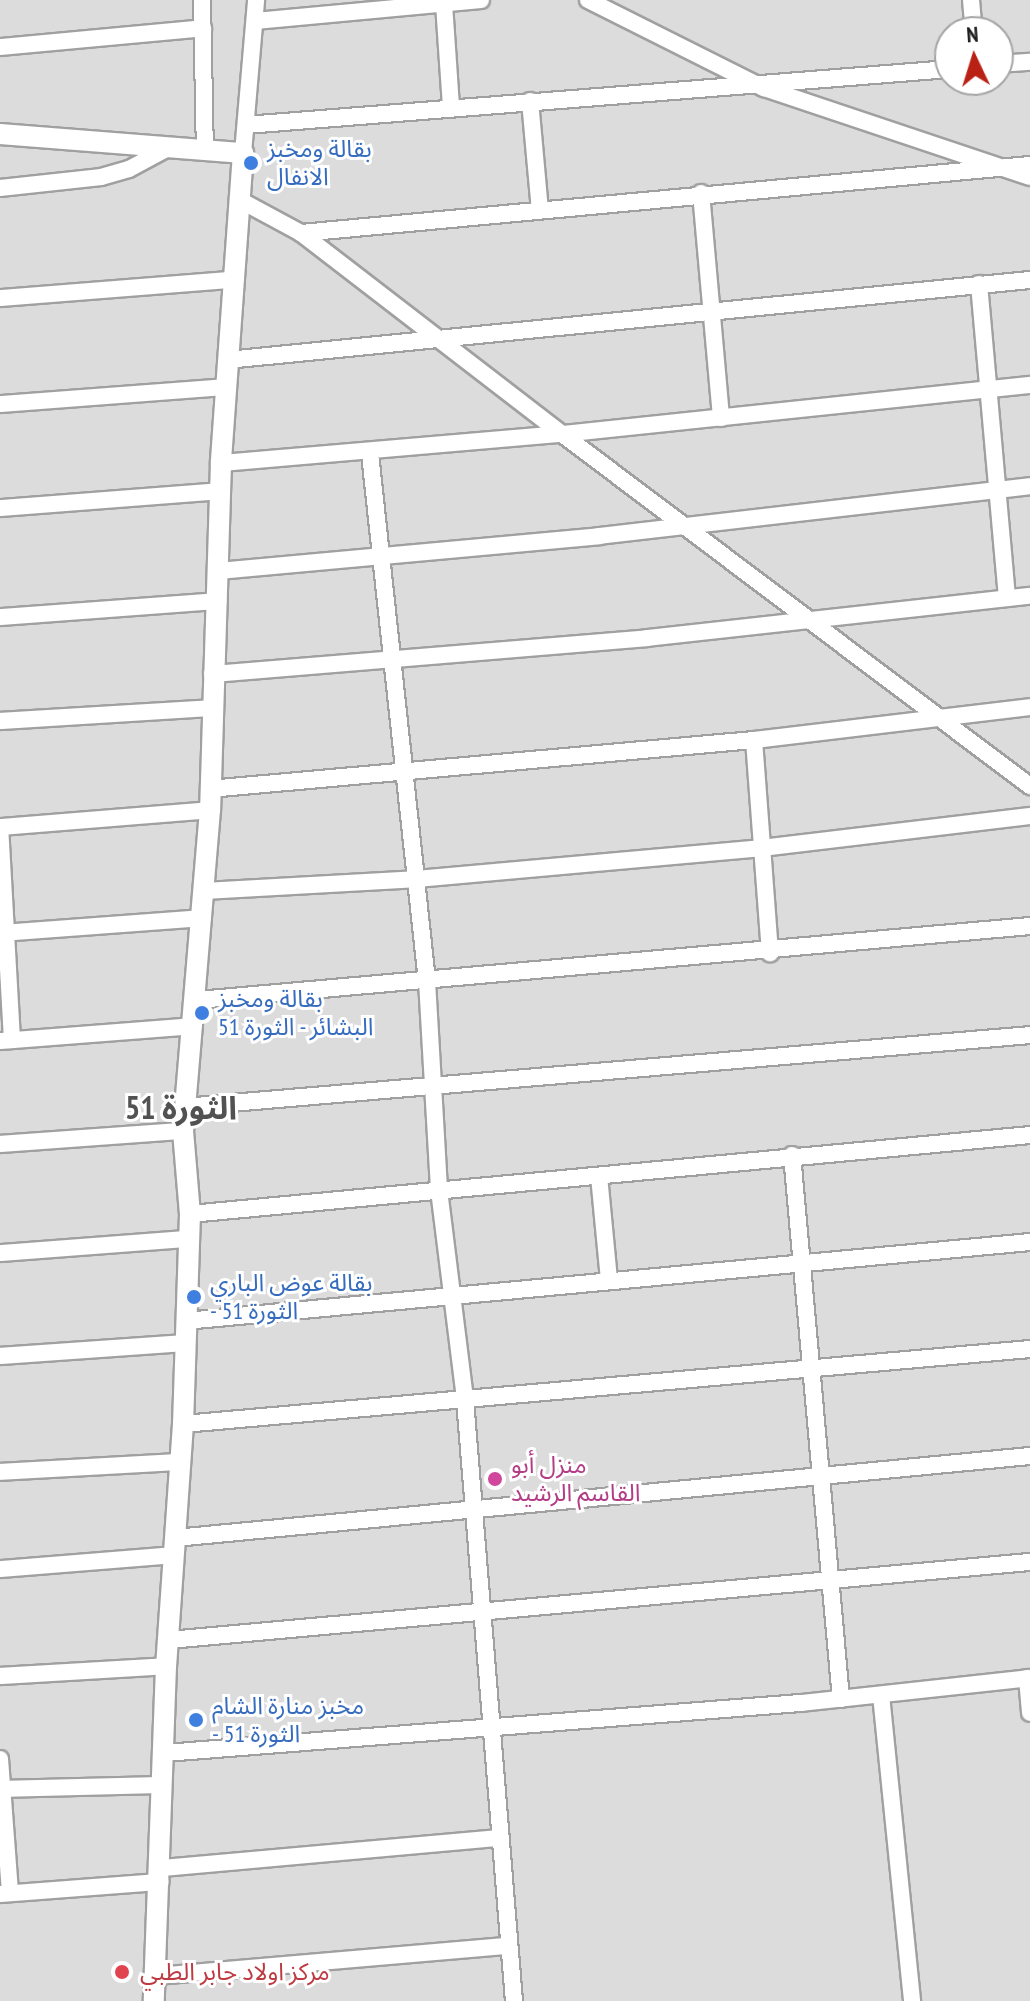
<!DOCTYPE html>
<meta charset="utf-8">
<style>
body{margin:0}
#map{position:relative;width:1030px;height:2001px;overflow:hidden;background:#eeece6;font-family:"PT Sans Narrow","Noto Sans Arabic",sans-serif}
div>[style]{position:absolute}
.residential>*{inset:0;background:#dddcdc}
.roads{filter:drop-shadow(2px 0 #a0a0a0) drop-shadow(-2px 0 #a0a0a0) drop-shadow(0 2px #a0a0a0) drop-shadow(0 -2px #a0a0a0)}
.minor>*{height:16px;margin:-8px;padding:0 8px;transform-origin:8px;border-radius:8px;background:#fff}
.tertiary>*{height:20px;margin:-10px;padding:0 10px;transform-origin:10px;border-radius:10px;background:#fff}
.dots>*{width:22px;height:22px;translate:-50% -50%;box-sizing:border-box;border:4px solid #fff;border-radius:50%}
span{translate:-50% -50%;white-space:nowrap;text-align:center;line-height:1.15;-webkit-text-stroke:6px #fff;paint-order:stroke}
.shop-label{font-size:24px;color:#366cbe}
.left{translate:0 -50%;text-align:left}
.hotel-label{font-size:24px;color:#b23c85}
.health-label{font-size:24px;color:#be3a42}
.district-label{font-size:32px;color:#525252;font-weight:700}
.north{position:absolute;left:934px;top:16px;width:80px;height:80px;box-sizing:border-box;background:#fff;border:2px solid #a5a5a5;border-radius:50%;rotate:356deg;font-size:22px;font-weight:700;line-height:32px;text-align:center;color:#1f1f1f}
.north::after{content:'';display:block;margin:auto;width:28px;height:36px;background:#b92114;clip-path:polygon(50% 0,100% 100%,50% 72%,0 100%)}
</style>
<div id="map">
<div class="residential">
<div style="clip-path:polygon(evenodd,0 0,1030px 0,1030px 2001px,0 2001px,0 0,950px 32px,998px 32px,998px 80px,950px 80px,950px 32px)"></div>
</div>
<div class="roads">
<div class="minor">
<div style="left:202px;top:0;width:150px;rotate:88.9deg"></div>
<div style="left:588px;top:0;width:197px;rotate:26.6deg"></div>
<div style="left:764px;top:88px;width:280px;rotate:18.5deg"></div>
<div style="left:971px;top:0;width:32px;rotate:85deg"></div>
<div style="left:444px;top:4px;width:104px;rotate:86.1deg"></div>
<div style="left:255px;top:21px;width:227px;rotate:-5.3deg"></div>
<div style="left:0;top:47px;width:204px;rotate:-5.3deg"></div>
<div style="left:998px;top:64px;width:32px;rotate:-4deg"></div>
<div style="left:530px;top:101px;width:109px;rotate:84.8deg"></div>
<div style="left:246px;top:125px;width:706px;rotate:-4.55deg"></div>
<div style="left:243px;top:153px;width:154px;rotate:-85.1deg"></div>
<div style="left:0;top:188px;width:102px;rotate:-6.2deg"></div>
<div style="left:101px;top:177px;width:29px;rotate:-16deg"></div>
<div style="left:129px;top:169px;width:47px;rotate:-28.2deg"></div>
<div style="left:701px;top:193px;width:226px;rotate:84.9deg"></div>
<div style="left:238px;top:199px;width:72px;rotate:28.4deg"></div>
<div style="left:301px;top:233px;width:329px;rotate:37.6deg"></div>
<div style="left:562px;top:434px;width:471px;rotate:-6deg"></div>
<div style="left:301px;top:233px;width:732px;rotate:-5.33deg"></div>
<div style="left:979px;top:284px;width:315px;rotate:84.9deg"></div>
<div style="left:0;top:298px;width:231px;rotate:-4.5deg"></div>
<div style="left:227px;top:360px;width:807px;rotate:-5.69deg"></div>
<div style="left:0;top:404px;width:227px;rotate:-4.3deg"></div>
<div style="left:370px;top:454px;width:530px;rotate:83.83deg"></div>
<div style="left:427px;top:981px;width:209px;rotate:86.7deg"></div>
<div style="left:439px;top:1190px;width:212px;rotate:82.9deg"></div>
<div style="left:465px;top:1400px;width:603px;rotate:85.34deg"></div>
<div style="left:221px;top:463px;width:342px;rotate:-4.9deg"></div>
<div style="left:562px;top:434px;width:586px;rotate:36.95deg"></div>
<div style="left:0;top:508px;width:221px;rotate:-4.4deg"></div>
<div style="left:218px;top:571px;width:383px;rotate:-5.2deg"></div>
<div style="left:599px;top:536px;width:434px;rotate:-6.6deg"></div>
<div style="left:0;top:617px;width:219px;rotate:-4.2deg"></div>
<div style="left:212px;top:674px;width:436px;rotate:-4.7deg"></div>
<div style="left:647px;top:638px;width:385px;rotate:-6.3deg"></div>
<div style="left:0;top:721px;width:211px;rotate:-3.5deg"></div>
<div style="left:754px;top:740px;width:214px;rotate:85.7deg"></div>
<div style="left:209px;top:789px;width:547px;rotate:-5.14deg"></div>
<div style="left:754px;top:740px;width:278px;rotate:-6.8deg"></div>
<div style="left:203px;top:891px;width:213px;rotate:-3.2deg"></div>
<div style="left:416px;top:879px;width:346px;rotate:-5.1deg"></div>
<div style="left:761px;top:848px;width:271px;rotate:-6.8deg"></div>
<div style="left:0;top:933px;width:203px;rotate:-4.2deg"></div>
<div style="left:198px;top:1000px;width:835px;rotate:-5.08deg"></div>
<div style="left:12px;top:1040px;width:213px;rotate:-93.2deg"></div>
<div style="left:0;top:827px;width:211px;rotate:-4.6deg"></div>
<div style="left:0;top:1041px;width:194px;rotate:-4.4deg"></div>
<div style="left:184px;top:1107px;width:849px;rotate:-4.86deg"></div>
<div style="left:0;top:1144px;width:183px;rotate:-4.1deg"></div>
<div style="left:792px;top:1155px;width:546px;rotate:84.85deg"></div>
<div style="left:599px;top:1176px;width:104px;rotate:84.5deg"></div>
<div style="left:190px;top:1214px;width:844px;rotate:-5.37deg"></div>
<div style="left:0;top:1253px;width:188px;rotate:-4.3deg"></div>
<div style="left:185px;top:1321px;width:849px;rotate:-5.34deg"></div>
<div style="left:0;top:1356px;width:185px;rotate:-4deg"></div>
<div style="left:183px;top:1424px;width:850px;rotate:-5.06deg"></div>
<div style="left:0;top:1472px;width:179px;rotate:-3.2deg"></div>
<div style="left:175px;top:1538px;width:859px;rotate:-5.48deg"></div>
<div style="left:0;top:1569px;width:174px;rotate:-4.6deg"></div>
<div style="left:169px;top:1640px;width:865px;rotate:-5.18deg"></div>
<div style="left:0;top:1676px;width:166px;rotate:-3.4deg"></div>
<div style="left:1027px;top:1678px;width:35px;rotate:85deg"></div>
<div style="left:881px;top:1695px;width:308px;rotate:84.2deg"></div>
<div style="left:165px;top:1753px;width:638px;rotate:-4.5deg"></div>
<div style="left:801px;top:1703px;width:230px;rotate:-6.2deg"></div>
<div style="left:0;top:1759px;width:134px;rotate:85.7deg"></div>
<div style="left:0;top:1789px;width:163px;rotate:-1.4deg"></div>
<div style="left:162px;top:1868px;width:339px;rotate:-5.1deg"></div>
<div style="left:0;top:1894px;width:161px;rotate:-4.3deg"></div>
<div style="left:156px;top:1976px;width:354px;rotate:-4.9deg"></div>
</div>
<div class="tertiary">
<div style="left:0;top:134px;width:244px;rotate:4.5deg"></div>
<div style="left:243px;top:153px;width:311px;rotate:94.1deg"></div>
<div style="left:221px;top:463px;width:347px;rotate:91.8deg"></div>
<div style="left:210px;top:810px;width:322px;rotate:94.8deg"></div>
<div style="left:183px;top:1131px;width:83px;rotate:85.2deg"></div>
<div style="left:190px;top:1214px;width:210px;rotate:91.9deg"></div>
<div style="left:183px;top:1424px;width:243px;rotate:94deg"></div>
<div style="left:166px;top:1666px;width:335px;rotate:92.1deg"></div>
</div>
</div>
<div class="dots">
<div style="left:251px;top:163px;background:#3f7fe0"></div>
<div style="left:202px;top:1013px;background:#3f7fe0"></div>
<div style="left:194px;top:1297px;background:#3f7fe0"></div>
<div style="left:495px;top:1479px;background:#d1479c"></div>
<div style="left:196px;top:1720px;background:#3f7fe0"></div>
<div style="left:122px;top:1972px;background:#e0444e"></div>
</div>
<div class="shop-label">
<span class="left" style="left:267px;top:163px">بقالة ومخبز<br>الانفال</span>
<span class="left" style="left:218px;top:1013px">بقالة ومخبز<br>البشائر - الثورة 51</span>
<span class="left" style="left:210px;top:1297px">بقالة عوض الباري<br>- الثورة 51</span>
<span class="left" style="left:212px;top:1720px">مخبز منارة الشام<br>- الثورة 51</span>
</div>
<div class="hotel-label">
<span class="left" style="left:511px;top:1479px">منزل أبو<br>القاسم الرشيد</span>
</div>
<div class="health-label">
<span class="left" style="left:140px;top:1972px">مركز اولاد جابر الطبي</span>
</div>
<div class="district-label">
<span style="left:181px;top:1107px">الثورة 51</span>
</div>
<div class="north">N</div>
</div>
